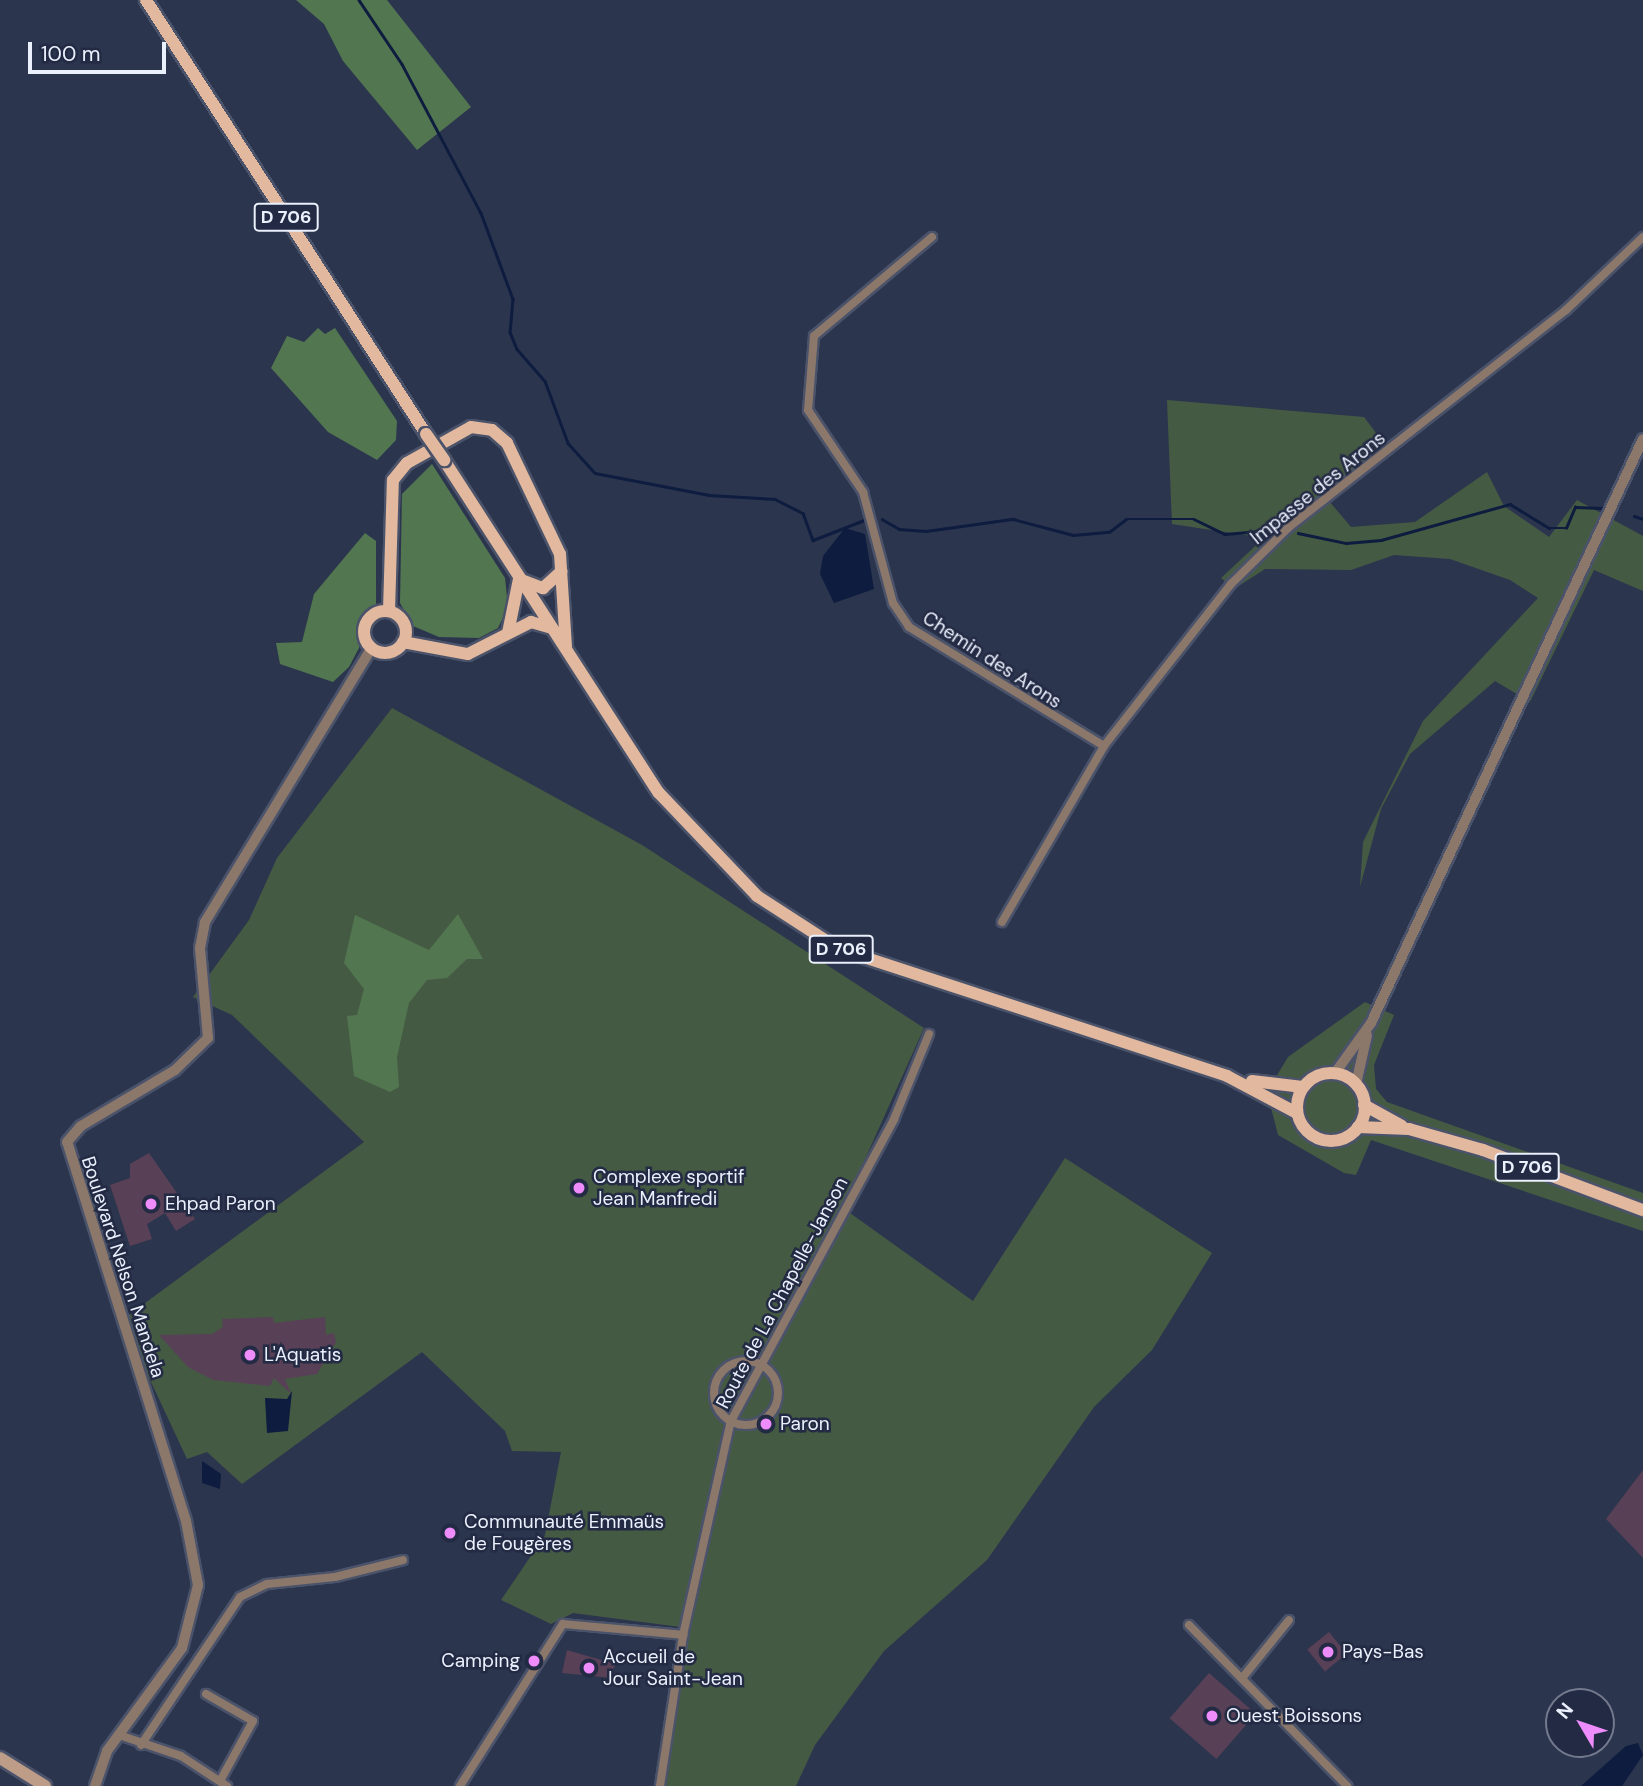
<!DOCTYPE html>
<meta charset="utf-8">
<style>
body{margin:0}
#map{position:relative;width:1643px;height:1786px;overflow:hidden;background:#2c354e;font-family:"DM Sans",sans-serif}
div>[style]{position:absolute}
.green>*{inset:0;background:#455a43}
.forest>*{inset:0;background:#527650}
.water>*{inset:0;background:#0d1c3f}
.stream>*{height:2.5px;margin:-1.25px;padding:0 1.25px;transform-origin:1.25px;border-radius:1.25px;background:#0d1c3f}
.building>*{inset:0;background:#584057;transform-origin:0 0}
.roads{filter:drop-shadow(2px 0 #4b536a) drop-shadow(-2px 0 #4b536a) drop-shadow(0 2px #4b536a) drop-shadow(0 -2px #4b536a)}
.minor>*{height:8px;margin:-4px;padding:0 4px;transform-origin:4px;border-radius:4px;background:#8c786b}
.minor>.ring{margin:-4px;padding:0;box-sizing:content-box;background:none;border:8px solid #8c786b;border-radius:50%}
.tertiary>*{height:10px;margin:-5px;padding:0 5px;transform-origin:5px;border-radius:5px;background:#8c786b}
.secondary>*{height:12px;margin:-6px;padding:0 6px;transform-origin:6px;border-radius:6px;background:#bd9d88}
.primary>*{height:12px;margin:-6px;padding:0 6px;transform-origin:6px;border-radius:6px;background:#e2b99e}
.primary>.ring{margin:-6px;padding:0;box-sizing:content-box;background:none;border:12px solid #e2b99e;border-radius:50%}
.bridges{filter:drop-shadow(2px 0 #4b536a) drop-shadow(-2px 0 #4b536a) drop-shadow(0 2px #4b536a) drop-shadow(0 -2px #4b536a)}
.primary-bridge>*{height:12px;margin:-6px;padding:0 6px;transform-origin:6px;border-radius:6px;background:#e2b99e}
.dots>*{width:19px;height:19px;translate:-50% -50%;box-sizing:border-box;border:4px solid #232a43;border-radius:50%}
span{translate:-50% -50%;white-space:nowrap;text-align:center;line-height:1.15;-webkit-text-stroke:5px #232a43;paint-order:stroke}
.shield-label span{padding:2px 5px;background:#232a43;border:2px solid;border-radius:5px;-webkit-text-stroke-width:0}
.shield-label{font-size:18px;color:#ebf0fd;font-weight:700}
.street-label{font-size:19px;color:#ebf0fd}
.poi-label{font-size:19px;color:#ebf0fd}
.left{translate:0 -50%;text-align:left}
.right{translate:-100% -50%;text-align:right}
.north{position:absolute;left:1545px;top:1688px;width:70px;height:70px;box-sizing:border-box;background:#232a43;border:2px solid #73798d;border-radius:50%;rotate:309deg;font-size:19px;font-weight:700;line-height:28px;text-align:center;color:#ebf0fd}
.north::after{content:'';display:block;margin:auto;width:24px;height:32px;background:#ed8cfa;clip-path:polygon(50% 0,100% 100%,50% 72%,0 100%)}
.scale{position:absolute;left:28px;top:42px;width:138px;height:32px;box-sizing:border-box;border:4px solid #ebf0fd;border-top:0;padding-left:9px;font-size:21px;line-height:24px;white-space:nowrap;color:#ebf0fd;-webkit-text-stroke:5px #232a43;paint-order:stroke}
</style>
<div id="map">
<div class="green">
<div style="clip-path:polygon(1167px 400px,1364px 417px,1385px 445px,1323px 494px,1351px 527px,1415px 522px,1487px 472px,1504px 506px,1549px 537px,1577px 500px,1643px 536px,1643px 591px,1594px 570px,1530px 702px,1495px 681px,1410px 754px,1381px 809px,1360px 887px,1363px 842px,1423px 721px,1538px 598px,1510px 580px,1450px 559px,1394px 555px,1351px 570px,1265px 569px,1234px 589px,1221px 578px,1264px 538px,1172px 524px)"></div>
<div style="clip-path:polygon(392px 708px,642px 845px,924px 1028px,843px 1208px,973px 1301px,1065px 1158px,1212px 1253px,1152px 1350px,1094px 1407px,987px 1560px,884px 1651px,815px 1745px,796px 1786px,664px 1786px,688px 1628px,573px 1613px,551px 1624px,501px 1600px,545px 1535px,561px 1452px,512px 1451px,505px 1431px,422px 1352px,242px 1484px,207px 1452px,187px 1459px,122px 1320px,364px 1142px,232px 1015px,193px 997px,249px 920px,277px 858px)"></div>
<div style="clip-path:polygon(1365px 1002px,1394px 1015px,1374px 1065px,1376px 1089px,1387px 1102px,1643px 1193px,1643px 1231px,1371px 1140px,1356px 1175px,1344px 1173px,1278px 1135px,1267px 1092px,1288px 1057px)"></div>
</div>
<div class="forest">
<div style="clip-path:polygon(296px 0,387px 0,471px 107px,417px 150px,343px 61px,324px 24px)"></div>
<div style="clip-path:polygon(318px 328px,325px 334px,335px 328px,397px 421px,396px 440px,377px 460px,328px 432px,271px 368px,287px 336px,304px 342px)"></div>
<div style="clip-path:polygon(432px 464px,505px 578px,508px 607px,498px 628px,479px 638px,439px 637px,413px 626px,400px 603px,402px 494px)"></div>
<div style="clip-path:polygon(365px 533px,376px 541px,376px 607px,359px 625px,359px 648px,349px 667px,333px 682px,280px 664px,276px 643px,302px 642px,314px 594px)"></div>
<div style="clip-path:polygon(458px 914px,483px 959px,467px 959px,447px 978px,427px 980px,409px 1003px,397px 1057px,399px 1087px,390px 1092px,354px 1076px,347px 1016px,357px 1015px,364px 989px,344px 963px,355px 915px,429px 950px)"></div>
</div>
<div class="water">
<div style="clip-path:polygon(845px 528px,865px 534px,874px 589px,834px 603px,820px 574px,823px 556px)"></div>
<div style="clip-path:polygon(292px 1391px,288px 1431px,267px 1433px,265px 1398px,287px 1399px)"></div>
<div style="clip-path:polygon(202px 1461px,221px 1474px,220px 1489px,202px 1483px)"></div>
<div style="clip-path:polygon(1626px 1746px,1638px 1743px,1643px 1755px,1622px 1786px,1581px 1786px)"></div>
</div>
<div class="stream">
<div style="left:359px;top:0;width:77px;rotate:56.1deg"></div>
<div style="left:402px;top:64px;width:169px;rotate:62.1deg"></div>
<div style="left:481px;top:213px;width:92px;rotate:69.6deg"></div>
<div style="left:513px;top:299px;width:33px;rotate:95deg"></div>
<div style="left:510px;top:332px;width:18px;rotate:68deg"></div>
<div style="left:517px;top:349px;width:43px;rotate:48.8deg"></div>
<div style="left:545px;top:381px;width:66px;rotate:69.6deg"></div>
<div style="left:568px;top:443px;width:40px;rotate:48deg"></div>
<div style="left:595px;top:473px;width:116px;rotate:10.9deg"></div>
<div style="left:709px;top:495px;width:66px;rotate:3.5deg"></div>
<div style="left:775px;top:499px;width:31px;rotate:27deg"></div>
<div style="left:803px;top:513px;width:29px;rotate:70deg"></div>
<div style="left:813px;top:540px;width:55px;rotate:-21.4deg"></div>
<div style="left:1634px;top:516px;width:9px;rotate:18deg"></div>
<div style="left:882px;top:519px;width:20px;rotate:30deg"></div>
<div style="left:899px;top:529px;width:27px;rotate:4deg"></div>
<div style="left:926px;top:531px;width:88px;rotate:-7.9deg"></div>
<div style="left:1013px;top:519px;width:62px;rotate:14.9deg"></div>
<div style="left:1073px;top:535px;width:36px;rotate:-5deg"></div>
<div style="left:1109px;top:532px;width:21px;rotate:-37deg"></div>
<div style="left:1126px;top:519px;width:68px"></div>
<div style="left:1194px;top:519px;width:34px;rotate:26deg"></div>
<div style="left:1225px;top:534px;width:47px;rotate:-4.9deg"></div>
<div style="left:1298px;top:533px;width:49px;rotate:11.8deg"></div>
<div style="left:1346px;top:543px;width:35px;rotate:-5deg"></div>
<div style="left:1381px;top:540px;width:134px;rotate:-15.6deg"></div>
<div style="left:1510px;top:504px;width:46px;rotate:31.6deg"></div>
<div style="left:1549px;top:528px;width:17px"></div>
<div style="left:1566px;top:528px;width:23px;rotate:-67deg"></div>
<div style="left:1575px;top:507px;width:28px;rotate:2deg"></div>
</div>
<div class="building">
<div style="clip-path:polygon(149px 1153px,195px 1219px,176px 1231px,165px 1213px,147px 1224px,152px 1239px,130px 1246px,110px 1185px,130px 1178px,130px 1164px)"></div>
<div style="clip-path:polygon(273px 1317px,274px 1323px,325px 1317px,326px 1335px,334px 1333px,336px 1342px,317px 1374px,285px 1379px,291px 1394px,274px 1378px,270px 1386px,213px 1380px,188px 1367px,159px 1335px,212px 1334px,223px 1327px,222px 1319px)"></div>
<div style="clip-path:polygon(1643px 1470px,1643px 1558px,1606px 1519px)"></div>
<div style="left:1329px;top:1632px;width:28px;height:28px;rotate:51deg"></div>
<div style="clip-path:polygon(567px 1650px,615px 1664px,612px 1678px,562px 1673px)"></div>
<div style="left:1209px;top:1673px;width:62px;height:60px;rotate:41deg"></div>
</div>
<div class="roads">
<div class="minor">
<div style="left:932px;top:237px;width:154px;rotate:140deg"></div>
<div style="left:814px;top:336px;width:74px;rotate:94.6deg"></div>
<div style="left:808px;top:410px;width:99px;rotate:56.1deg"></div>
<div style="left:863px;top:492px;width:115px;rotate:74.9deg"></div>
<div style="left:893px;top:603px;width:29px;rotate:56deg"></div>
<div style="left:909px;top:627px;width:228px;rotate:31.4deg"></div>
<div style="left:1002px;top:922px;width:203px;rotate:-59.9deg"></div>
<div style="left:1104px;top:746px;width:206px;rotate:-51.9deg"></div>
<div style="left:1231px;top:584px;width:80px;rotate:-44.5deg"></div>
<div style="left:1288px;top:528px;width:353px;rotate:-38.1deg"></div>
<div style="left:1566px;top:310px;width:106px;rotate:-43.5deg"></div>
<div class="ring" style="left:714px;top:1361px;width:56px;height:56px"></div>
<div style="left:1189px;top:1625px;width:226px;rotate:45.5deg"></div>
<div style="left:1243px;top:1677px;width:73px;rotate:-51.1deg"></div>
<div style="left:206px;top:1694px;width:54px;rotate:29.9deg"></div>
<div style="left:253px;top:1721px;width:68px;rotate:118.8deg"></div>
<div style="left:119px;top:1735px;width:65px;rotate:18.7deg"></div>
<div style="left:181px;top:1756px;width:55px;rotate:33.1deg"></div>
<div style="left:141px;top:1745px;width:178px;rotate:-56.2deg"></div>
<div style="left:240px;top:1597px;width:30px;rotate:-26deg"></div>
<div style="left:267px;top:1584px;width:68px;rotate:-5.9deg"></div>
<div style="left:335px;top:1577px;width:70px;rotate:-14deg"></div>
<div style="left:460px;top:1786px;width:192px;rotate:-57.6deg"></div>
<div style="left:563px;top:1624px;width:121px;rotate:5.2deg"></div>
<div style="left:660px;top:1786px;width:153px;rotate:-81.3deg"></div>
<div style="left:683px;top:1635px;width:219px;rotate:-77.4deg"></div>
<div style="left:731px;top:1421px;width:343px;rotate:-61.6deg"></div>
<div style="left:894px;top:1119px;width:92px;rotate:-67.6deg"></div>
</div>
<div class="tertiary">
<div style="left:1335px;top:1073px;width:62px;rotate:-54.2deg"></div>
<div style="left:1371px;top:1023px;width:644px;rotate:-65.03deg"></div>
<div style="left:1356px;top:1084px;width:50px;rotate:-77.3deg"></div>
<div style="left:95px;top:1786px;width:37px;rotate:-71deg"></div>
<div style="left:107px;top:1751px;width:127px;rotate:-53.9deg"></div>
<div style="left:182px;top:1648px;width:65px;rotate:-75.7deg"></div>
<div style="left:198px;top:1585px;width:65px;rotate:-100.6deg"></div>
<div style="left:186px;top:1521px;width:397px;rotate:-107.4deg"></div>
<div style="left:67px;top:1142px;width:21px;rotate:-49deg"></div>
<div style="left:81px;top:1126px;width:109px;rotate:-30.8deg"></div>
<div style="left:175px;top:1070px;width:46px;rotate:-44.1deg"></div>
<div style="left:208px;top:1038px;width:90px;rotate:-95.1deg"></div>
<div style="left:200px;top:948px;width:26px;rotate:-79deg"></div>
<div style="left:205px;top:922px;width:320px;rotate:-58.7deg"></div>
</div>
<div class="secondary">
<div style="left:0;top:1758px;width:53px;rotate:31.9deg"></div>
</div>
<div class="primary">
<div style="left:146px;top:0;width:516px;rotate:57.17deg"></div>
<div style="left:444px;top:460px;width:396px;rotate:57.2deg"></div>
<div style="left:659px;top:793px;width:142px;rotate:46.4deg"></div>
<div style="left:757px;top:896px;width:98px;rotate:32.9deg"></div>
<div style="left:839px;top:949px;width:408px;rotate:18.1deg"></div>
<div style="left:1227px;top:1076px;width:79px;rotate:27.9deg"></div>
<div style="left:519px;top:579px;width:26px;rotate:21deg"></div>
<div style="left:543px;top:588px;width:25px;rotate:-42deg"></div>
<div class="ring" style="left:364px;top:611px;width:30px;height:30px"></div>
<div style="left:389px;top:611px;width:131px;rotate:-88.3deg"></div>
<div style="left:393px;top:480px;width:22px;rotate:-51deg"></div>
<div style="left:407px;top:463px;width:73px;rotate:-29.4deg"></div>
<div style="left:471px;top:427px;width:21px;rotate:8deg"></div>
<div style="left:492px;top:430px;width:20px;rotate:41deg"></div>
<div style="left:507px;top:443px;width:123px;rotate:64.5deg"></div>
<div style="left:560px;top:554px;width:93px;rotate:86.3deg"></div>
<div style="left:508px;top:633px;width:55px;rotate:-78.5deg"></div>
<div style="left:403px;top:642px;width:66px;rotate:10.5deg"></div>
<div style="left:468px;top:654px;width:71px;rotate:-26.9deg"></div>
<div style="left:531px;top:622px;width:19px;rotate:16deg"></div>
<div class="ring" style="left:1297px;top:1073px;width:56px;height:56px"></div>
<div style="left:1252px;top:1081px;width:51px;rotate:6.7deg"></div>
<div style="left:1364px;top:1105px;width:43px;rotate:28.9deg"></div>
<div style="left:1358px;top:1127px;width:51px;rotate:2.2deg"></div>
<div style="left:1409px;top:1129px;width:77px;rotate:15.8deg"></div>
<div style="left:1483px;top:1150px;width:171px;rotate:20.6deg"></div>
</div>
</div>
<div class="bridges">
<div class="primary-bridge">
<div style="left:426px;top:434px;width:32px;rotate:55deg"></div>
</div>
</div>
<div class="dots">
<div style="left:579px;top:1188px;background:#ed8cfa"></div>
<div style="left:151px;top:1204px;background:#ed8cfa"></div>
<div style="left:250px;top:1355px;background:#ed8cfa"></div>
<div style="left:766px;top:1424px;background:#ed8cfa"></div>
<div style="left:450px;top:1533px;background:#ed8cfa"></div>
<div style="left:1328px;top:1652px;background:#ed8cfa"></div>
<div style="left:534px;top:1661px;background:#ed8cfa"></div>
<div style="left:589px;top:1668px;background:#ed8cfa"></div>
<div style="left:1212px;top:1716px;background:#ed8cfa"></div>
</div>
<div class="shield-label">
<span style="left:286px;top:217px">D 706</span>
<span style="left:841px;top:949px">D 706</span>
<span style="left:1527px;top:1167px">D 706</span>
</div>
<div class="street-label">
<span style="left:1318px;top:488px;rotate:-39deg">Impasse des Arons</span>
<span style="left:992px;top:660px;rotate:33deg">Chemin des Arons</span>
<span style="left:123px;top:1267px;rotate:72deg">Boulevard Nelson Mandela</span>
<span style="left:782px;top:1293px;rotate:-62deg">Route de La Chapelle-Janson</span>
</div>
<div class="poi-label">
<span class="left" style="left:593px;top:1188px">Complexe sportif<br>Jean Manfredi</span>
<span class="left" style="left:165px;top:1204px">Ehpad Paron</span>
<span class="left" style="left:264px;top:1355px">L'Aquatis</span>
<span class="left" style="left:780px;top:1424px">Paron</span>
<span class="left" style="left:464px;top:1533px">Communauté Emmaüs<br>de Fougères</span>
<span class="left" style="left:1342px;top:1652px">Pays-Bas</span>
<span class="left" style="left:603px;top:1668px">Accueil de<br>Jour Saint-Jean</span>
<span class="right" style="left:520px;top:1661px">Camping</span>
<span class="left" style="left:1226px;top:1716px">Ouest Boissons</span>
</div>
<div class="north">N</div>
<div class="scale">100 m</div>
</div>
